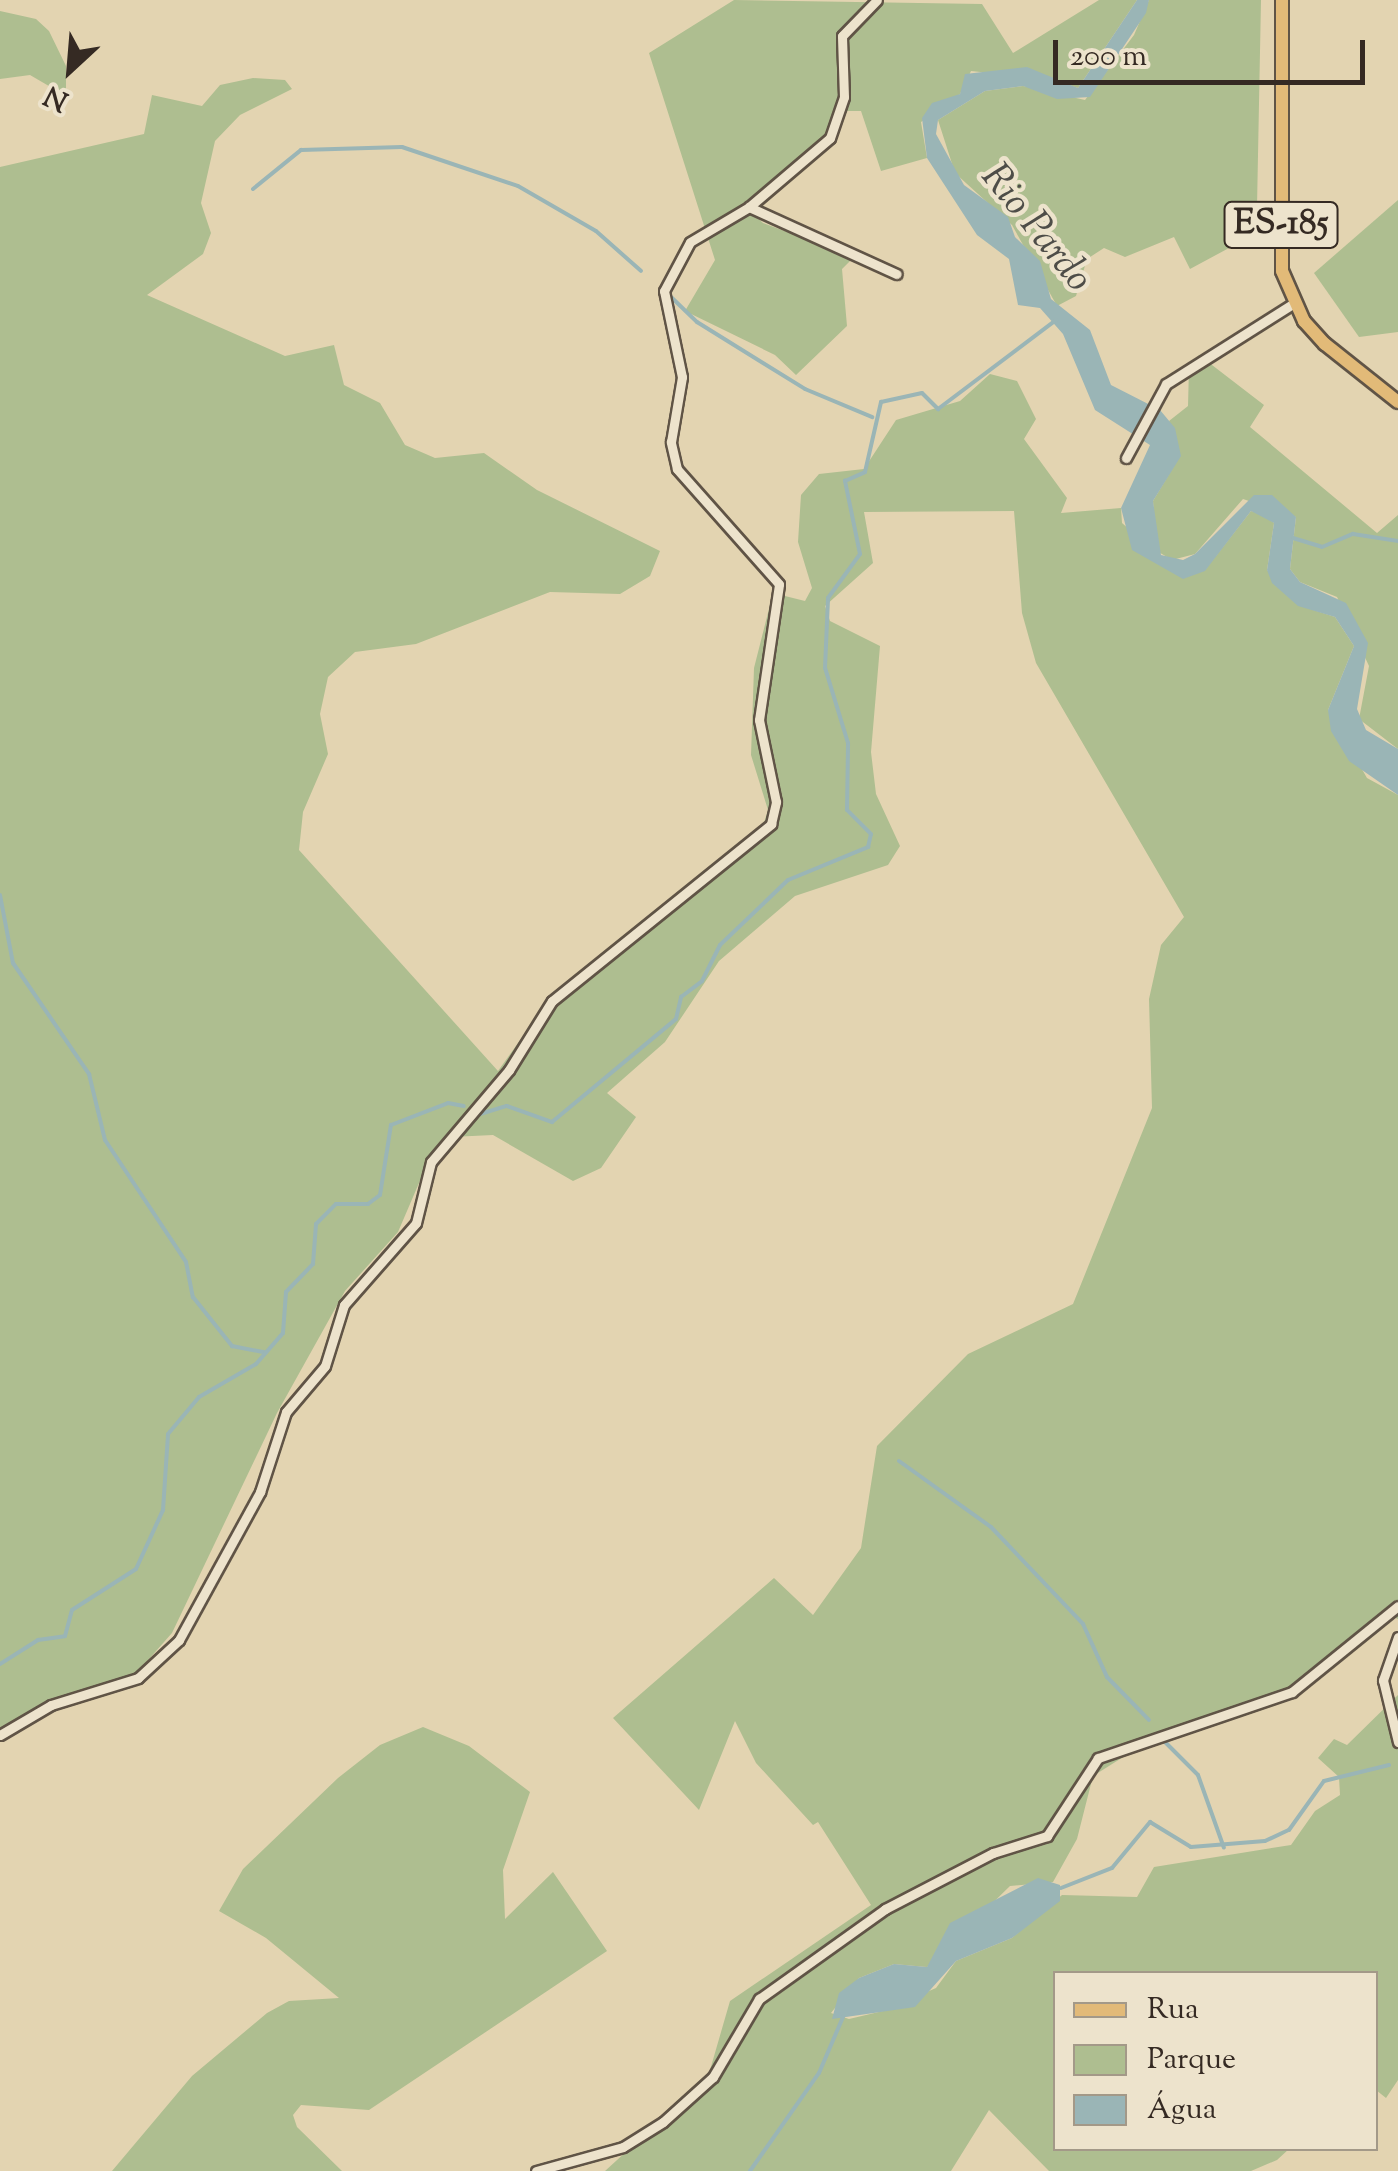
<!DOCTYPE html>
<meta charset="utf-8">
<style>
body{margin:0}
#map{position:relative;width:1398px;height:2171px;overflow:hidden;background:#e3d4b1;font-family:"Sorts Mill Goudy",serif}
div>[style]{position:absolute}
.green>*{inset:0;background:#aebe90}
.water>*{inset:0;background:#9ab5b6}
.stream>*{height:4px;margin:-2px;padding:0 2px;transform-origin:2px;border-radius:2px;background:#9ab5b6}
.roads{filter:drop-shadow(2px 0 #605446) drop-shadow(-2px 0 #605446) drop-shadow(0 2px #605446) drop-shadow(0 -2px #605446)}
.minor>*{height:9px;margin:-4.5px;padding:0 4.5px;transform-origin:4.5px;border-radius:4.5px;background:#ede3cc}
.primary>*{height:12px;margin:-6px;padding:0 6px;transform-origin:6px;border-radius:6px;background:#e2ba78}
span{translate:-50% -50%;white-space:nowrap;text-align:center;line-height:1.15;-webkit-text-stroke:9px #ede3cc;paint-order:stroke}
.shield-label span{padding:2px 8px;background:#ede3cc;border:2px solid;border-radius:8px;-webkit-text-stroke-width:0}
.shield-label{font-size:35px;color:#352a23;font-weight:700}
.water-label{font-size:40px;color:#4e4d48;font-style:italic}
.legend{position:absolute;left:1053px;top:1971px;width:325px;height:180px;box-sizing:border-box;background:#ede3cc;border:2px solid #a39988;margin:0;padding:12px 18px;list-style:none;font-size:30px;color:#352a23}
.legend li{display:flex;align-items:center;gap:20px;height:50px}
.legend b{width:50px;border:2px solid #a39988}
.north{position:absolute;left:20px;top:20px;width:100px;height:100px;-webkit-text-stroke:8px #ede3cc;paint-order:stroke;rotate:206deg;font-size:28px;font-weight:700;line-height:40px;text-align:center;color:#352a23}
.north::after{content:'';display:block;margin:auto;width:35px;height:45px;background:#352a23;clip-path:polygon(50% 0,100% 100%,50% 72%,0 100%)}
.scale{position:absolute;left:1053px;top:40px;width:312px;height:45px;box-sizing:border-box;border:5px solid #352a23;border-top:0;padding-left:12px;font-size:30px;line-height:35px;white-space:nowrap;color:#352a23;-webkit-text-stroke:8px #ede3cc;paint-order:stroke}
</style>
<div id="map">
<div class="green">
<div style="clip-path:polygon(734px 0,982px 4px,1013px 53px,1099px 0,1137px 0,1078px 88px,1021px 68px,1009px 75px,971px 71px,960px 94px,921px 122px,927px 158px,881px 171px,861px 111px,841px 111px,833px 131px,749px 210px,763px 223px,854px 257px,842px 269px,847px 326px,796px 375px,775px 355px,685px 311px,715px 260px,649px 53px)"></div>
<div style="clip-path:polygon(1149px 0,1261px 0,1257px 207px,1229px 248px,1190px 269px,1174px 237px,1125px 257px,1104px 248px,1087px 259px,1076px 296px,1057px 306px,1012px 225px,955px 173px,938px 120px,985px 91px,1023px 86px,1085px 100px,1134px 35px)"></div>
<div style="clip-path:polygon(0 11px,36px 19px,49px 31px,66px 66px,66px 96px,30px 75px,0 79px)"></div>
<div style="clip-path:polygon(253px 78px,285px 80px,292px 89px,240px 115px,215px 141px,201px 203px,211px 233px,203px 254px,147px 295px,285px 356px,334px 345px,344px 385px,380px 403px,405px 445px,435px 458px,484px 453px,537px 490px,660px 551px,650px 576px,620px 594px,550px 592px,416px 644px,355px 652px,328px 677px,320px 714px,328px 754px,303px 812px,299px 850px,498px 1071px,552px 996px,759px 838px,768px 810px,751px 755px,754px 668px,773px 593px,805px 601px,812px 588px,798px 542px,801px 495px,819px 474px,864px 469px,896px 420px,960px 401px,990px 374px,1017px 381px,1036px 419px,1024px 439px,1067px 498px,1061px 513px,1121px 508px,1122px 523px,1184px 578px,1205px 570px,1251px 511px,1262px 514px,1274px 523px,1267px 570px,1298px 605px,1335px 617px,1354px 646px,1328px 710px,1367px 778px,1398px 795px,1398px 1619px,1386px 1614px,1306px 1679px,1262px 1703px,1144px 1744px,1093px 1776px,1077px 1839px,1053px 1882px,1010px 1886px,927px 1967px,894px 1964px,859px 1978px,831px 2013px,849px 2019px,883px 2011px,936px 1988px,956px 1961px,1012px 1938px,1062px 1895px,1137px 1897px,1154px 1867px,1291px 1845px,1315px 1811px,1340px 1795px,1339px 1777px,1318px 1758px,1334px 1739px,1347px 1745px,1398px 1695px,1398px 2080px,1386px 2098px,1376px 2090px,1376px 1974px,1056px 1974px,1056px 2148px,1289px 2149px,1277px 2160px,1251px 2171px,1049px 2171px,989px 2110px,951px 2171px,605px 2171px,708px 2077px,730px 2001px,871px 1905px,818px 1822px,813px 1825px,756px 1763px,735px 1721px,699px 1810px,613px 1718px,774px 1578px,813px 1615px,861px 1548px,877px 1446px,968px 1354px,1073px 1304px,1152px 1108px,1149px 999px,1161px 945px,1184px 917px,1036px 663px,1022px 613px,1014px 511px,864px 512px,873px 563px,825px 606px,830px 621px,880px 646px,871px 752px,876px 794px,900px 846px,888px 865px,795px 896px,719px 961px,665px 1042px,607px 1093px,636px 1117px,601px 1168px,573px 1181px,493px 1135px,451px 1137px,431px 1155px,398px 1232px,345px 1291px,277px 1413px,172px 1633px,133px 1677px,0 1732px,0 167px,144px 134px,152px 95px,202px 106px,220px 85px)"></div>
<div style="clip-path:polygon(1398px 200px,1398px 332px,1359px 337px,1314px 273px)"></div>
<div style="clip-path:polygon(1199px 355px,1264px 405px,1250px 427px,1377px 533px,1398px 515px,1398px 749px,1359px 719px,1369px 666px,1337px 597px,1300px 582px,1290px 569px,1296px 517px,1243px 499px,1195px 554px,1172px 560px,1157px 551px,1153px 501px,1180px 456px,1169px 421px,1188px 406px,1189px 367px)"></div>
<div style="clip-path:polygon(423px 1727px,469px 1746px,530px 1792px,503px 1870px,505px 1919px,553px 1872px,607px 1951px,369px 2110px,301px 2105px,293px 2115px,297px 2127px,342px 2171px,112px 2171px,192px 2076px,267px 2013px,289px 2001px,339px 1998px,266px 1938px,219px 1911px,243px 1869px,338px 1778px,380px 1745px)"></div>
</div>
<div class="water">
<div style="clip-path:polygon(1137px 0,1149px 0,1146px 13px,1090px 97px,1057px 99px,1023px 86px,985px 91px,938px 120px,936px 134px,964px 185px,1008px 217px,1015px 237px,1040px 261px,1051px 299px,1090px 330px,1111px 385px,1160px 410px,1175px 428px,1181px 456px,1153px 501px,1161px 555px,1183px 560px,1195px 554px,1254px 495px,1272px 495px,1296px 517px,1290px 569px,1300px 582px,1346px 603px,1368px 643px,1357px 709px,1366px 730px,1398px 749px,1398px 795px,1349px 761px,1331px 731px,1328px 710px,1354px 646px,1335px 617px,1298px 606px,1272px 583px,1267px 570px,1274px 523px,1251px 511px,1205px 571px,1183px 579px,1132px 550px,1121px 508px,1150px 445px,1095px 410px,1063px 334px,1040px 308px,1018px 305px,1009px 259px,977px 235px,927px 158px,922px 118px,932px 103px,960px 94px,965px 74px,1027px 67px,1078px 88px)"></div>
<div style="clip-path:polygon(1038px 1878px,1060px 1885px,1060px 1901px,1012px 1938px,956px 1961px,915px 2007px,832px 2019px,839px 1993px,859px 1978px,894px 1964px,927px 1967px,950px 1923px)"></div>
</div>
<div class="stream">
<div style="left:253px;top:189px;width:62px;rotate:-39.1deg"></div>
<div style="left:301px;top:150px;width:101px;rotate:-1.7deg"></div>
<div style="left:402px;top:147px;width:122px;rotate:18.6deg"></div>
<div style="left:518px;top:186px;width:90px;rotate:30deg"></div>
<div style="left:596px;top:231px;width:60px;rotate:41.6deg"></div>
<div style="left:669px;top:295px;width:39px;rotate:44deg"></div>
<div style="left:697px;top:322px;width:127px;rotate:31.8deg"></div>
<div style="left:805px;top:389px;width:73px;rotate:22.7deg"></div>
<div style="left:1293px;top:538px;width:30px;rotate:17deg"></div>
<div style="left:1322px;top:547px;width:34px;rotate:-23deg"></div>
<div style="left:1353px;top:534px;width:46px;rotate:8.8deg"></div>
<div style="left:0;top:895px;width:69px;rotate:79.2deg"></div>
<div style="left:13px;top:963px;width:135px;rotate:55.6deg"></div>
<div style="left:89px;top:1074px;width:68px;rotate:76.4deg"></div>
<div style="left:105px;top:1140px;width:146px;rotate:56.4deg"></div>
<div style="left:186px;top:1262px;width:36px;rotate:79deg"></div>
<div style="left:193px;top:1297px;width:63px;rotate:51.5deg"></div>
<div style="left:232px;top:1346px;width:33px;rotate:11deg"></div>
<div style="left:477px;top:1115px;width:31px;rotate:-17deg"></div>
<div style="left:507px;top:1106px;width:48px;rotate:19.6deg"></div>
<div style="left:552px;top:1122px;width:161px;rotate:-39.7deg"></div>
<div style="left:676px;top:1019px;width:23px;rotate:-77deg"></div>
<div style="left:681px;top:997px;width:26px;rotate:-37deg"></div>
<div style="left:702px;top:981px;width:40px;rotate:-63.4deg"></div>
<div style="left:720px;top:945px;width:94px;rotate:-43.7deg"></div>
<div style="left:788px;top:880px;width:87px;rotate:-22.4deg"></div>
<div style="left:868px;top:847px;width:13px;rotate:-77deg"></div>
<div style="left:871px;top:834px;width:34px;rotate:-135deg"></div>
<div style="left:847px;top:810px;width:67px;rotate:-89.1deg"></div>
<div style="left:848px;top:743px;width:78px;rotate:-107deg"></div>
<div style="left:825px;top:668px;width:70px;rotate:-87.5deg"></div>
<div style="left:828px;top:598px;width:54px;rotate:-54deg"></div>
<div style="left:860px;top:554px;width:75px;rotate:-101.6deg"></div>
<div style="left:845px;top:481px;width:22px;rotate:-24deg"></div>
<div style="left:865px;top:472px;width:72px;rotate:-77.1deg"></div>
<div style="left:881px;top:402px;width:42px;rotate:-12.4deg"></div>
<div style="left:922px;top:393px;width:23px;rotate:45deg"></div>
<div style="left:938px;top:409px;width:148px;rotate:-37deg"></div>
<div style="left:899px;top:1461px;width:113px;rotate:35.7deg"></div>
<div style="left:991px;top:1527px;width:134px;rotate:46.5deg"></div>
<div style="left:1083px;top:1624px;width:58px;rotate:65.6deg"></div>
<div style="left:1107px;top:1677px;width:60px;rotate:45.7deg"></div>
<div style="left:0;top:1664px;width:45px;rotate:-32.3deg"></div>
<div style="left:38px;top:1640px;width:27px;rotate:-8deg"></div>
<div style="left:65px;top:1636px;width:27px;rotate:-75deg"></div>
<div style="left:72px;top:1610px;width:76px;rotate:-32.6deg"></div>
<div style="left:136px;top:1569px;width:65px;rotate:-65.4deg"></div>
<div style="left:163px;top:1510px;width:76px;rotate:-86.2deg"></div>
<div style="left:168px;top:1434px;width:48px;rotate:-50deg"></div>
<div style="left:199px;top:1397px;width:66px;rotate:-30.1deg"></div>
<div style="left:256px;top:1364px;width:41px;rotate:-48.9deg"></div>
<div style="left:283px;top:1333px;width:41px;rotate:-85.8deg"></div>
<div style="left:286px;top:1292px;width:39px;rotate:-46deg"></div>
<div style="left:313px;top:1264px;width:40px;rotate:-85.7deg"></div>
<div style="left:316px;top:1224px;width:28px;rotate:-45deg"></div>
<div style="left:336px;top:1204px;width:32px"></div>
<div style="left:368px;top:1204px;width:15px;rotate:-37deg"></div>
<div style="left:380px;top:1195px;width:71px;rotate:-81.1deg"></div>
<div style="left:391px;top:1125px;width:61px;rotate:-21.1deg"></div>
<div style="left:448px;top:1103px;width:16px;rotate:11deg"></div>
<div style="left:1161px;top:1738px;width:52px;rotate:45deg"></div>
<div style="left:1198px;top:1775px;width:77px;rotate:70.4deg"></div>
<div style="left:1061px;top:1888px;width:55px;rotate:-21.4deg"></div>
<div style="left:1112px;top:1868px;width:60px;rotate:-50.4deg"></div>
<div style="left:1150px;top:1822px;width:48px;rotate:31.4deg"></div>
<div style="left:1191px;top:1847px;width:74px;rotate:-4.6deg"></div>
<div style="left:1265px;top:1841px;width:26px;rotate:-25deg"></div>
<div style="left:1289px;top:1830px;width:60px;rotate:-54.5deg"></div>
<div style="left:1324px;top:1781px;width:67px;rotate:-13.8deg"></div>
<div style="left:750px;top:2171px;width:120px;rotate:-54.9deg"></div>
<div style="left:819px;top:2073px;width:61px;rotate:-66.8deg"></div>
</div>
<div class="roads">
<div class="minor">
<div style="left:749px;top:207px;width:162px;rotate:24.4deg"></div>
<div style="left:1126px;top:458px;width:84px;rotate:-61.6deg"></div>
<div style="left:1166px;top:384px;width:151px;rotate:-32.3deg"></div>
<div style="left:1398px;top:1637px;width:46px;rotate:109.2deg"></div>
<div style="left:1383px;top:1680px;width:64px;rotate:76.4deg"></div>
<div style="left:0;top:1735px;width:59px;rotate:-30.5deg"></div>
<div style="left:51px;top:1705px;width:91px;rotate:-17.2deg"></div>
<div style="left:138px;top:1678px;width:56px;rotate:-42.8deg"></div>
<div style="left:179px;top:1640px;width:169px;rotate:-61.3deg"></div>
<div style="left:260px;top:1492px;width:84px;rotate:-72deg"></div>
<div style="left:286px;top:1412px;width:60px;rotate:-49.7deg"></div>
<div style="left:325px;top:1366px;width:64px;rotate:-72.7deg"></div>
<div style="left:344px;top:1305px;width:109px;rotate:-48.7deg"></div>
<div style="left:416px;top:1223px;width:63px;rotate:-76.2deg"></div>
<div style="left:431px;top:1162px;width:121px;rotate:-49.7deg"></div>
<div style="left:509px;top:1070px;width:81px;rotate:-58.1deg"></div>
<div style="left:552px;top:1001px;width:282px;rotate:-38.9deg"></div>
<div style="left:771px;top:824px;width:23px;rotate:-77deg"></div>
<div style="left:776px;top:802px;width:84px;rotate:-101.7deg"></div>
<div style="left:759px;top:720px;width:137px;rotate:-81.6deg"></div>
<div style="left:779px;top:584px;width:154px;rotate:-131.6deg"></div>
<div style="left:677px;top:469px;width:28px;rotate:-103deg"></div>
<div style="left:671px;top:442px;width:66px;rotate:-80.4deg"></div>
<div style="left:682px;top:377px;width:88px;rotate:-101.8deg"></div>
<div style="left:664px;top:291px;width:55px;rotate:-62deg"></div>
<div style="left:690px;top:242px;width:69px;rotate:-30.7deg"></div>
<div style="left:749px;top:207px;width:106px;rotate:-40.4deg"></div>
<div style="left:830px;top:138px;width:43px;rotate:-71.1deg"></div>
<div style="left:844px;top:97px;width:61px;rotate:-91.9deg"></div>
<div style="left:842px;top:36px;width:50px;rotate:-45.8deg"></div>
<div style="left:536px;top:2171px;width:90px;rotate:-15.4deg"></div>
<div style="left:623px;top:2147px;width:47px;rotate:-32deg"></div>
<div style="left:663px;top:2122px;width:67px;rotate:-42deg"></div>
<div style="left:713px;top:2077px;width:91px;rotate:-59.5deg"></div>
<div style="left:759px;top:1999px;width:155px;rotate:-35.5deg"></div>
<div style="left:885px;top:1909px;width:122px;rotate:-27.4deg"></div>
<div style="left:993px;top:1853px;width:57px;rotate:-17.5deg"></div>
<div style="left:1047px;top:1836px;width:93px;rotate:-56.8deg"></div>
<div style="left:1098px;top:1758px;width:205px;rotate:-18.8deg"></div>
<div style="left:1292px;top:1692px;width:136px;rotate:-39.1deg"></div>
</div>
<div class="primary">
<div style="left:1282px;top:0;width:271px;rotate:90deg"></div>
<div style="left:1282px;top:271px;width:55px;rotate:66.3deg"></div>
<div style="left:1304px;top:321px;width:31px;rotate:48deg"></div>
<div style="left:1325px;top:344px;width:93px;rotate:38.5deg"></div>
</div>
</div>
<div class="shield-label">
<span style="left:1281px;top:225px">ES-185</span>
</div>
<div class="water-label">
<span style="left:1035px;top:229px;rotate:51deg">Rio Pardo</span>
</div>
<ul class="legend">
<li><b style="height:12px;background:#e2ba78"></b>Rua</li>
<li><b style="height:28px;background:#aebe90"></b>Parque</li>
<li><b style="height:28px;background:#9ab5b6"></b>Água</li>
</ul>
<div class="north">N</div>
<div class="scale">200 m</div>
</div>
